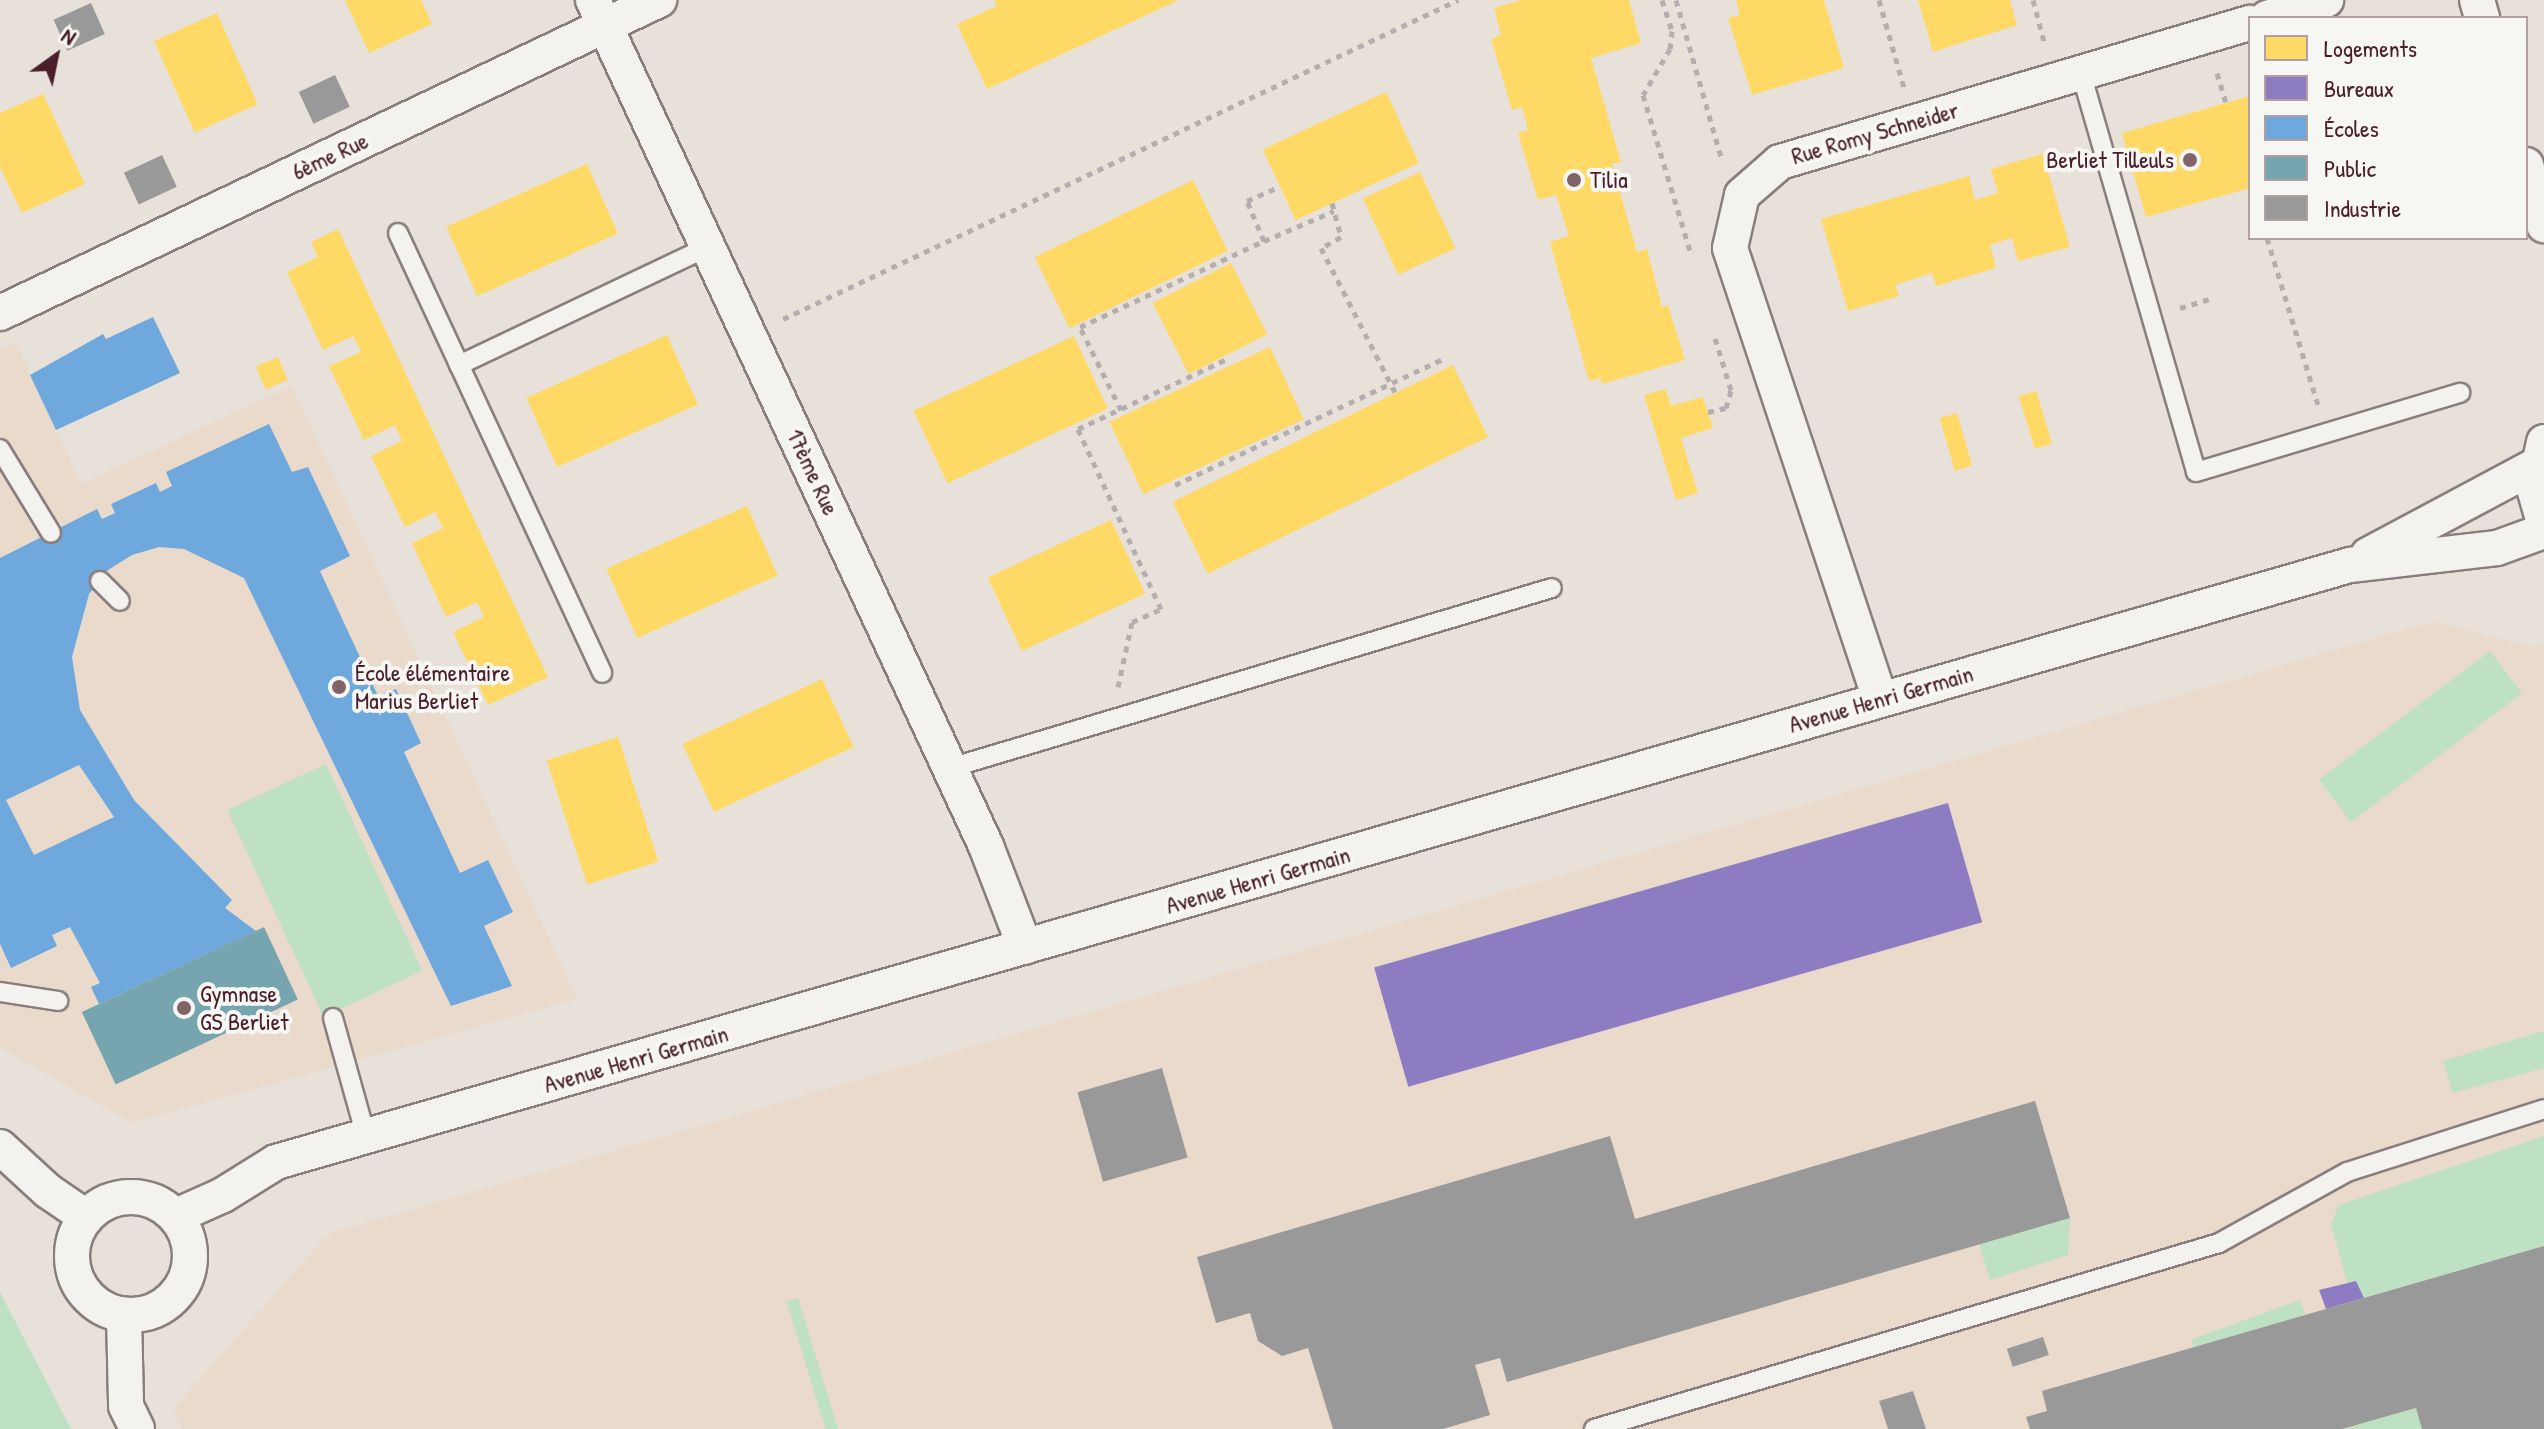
<!DOCTYPE html>
<meta charset="utf-8">
<style>
body{margin:0}
#map{position:relative;width:2544px;height:1429px;overflow:hidden;background:#e8e1da;font-family:"Patrick Hand",sans-serif}
div>[style]{position:absolute}
.built>*{inset:0;background:#e9dacb}
.green>*{inset:0;background:#bde1c2;transform-origin:0 0}
.homes>*{inset:0;background:#ffd966;transform-origin:0 0}
.offices>*{inset:0;background:#8e7cc3;transform-origin:0 0}
.schools>*{inset:0;background:#6fa8dc}
.public>*{inset:0;background:#76a5af;transform-origin:0 0}
.industry>*{inset:0;background:#999;transform-origin:0 0}
.path>*{height:5px;margin-top:-2.5px;transform-origin:0;background:repeating-linear-gradient(90deg,#b4afae 0 6px,transparent 0 12px)}
.roads{filter:drop-shadow(2px 0 #897e7d) drop-shadow(-2px 0 #897e7d) drop-shadow(0 2px #897e7d) drop-shadow(0 -2px #897e7d)}
.lane>*{height:18px;margin:-9px;padding:0 9px;transform-origin:9px;border-radius:9px;background:#f3f2ef}
.street>*{height:34px;margin:-17px;padding:0 17px;transform-origin:17px;border-radius:17px;background:#f3f2ef}
.street>.ring{margin:-17px;padding:0;box-sizing:content-box;background:none;border:34px solid #f3f2ef;border-radius:50%}
.dots>*{width:22px;height:22px;translate:-50% -50%;box-sizing:border-box;border:4px solid #f6f6f2;border-radius:50%}
span{translate:-50% -50%;white-space:nowrap;text-align:center;line-height:1.15;-webkit-text-stroke:8px #f6f6f2;paint-order:stroke}
.street-label{font-size:24px;color:#4a1f2b}
.poi-label{font-size:24px;color:#4a1f2b}
.right{translate:-100% -50%;text-align:right}
.left{translate:0 -50%;text-align:left}
.legend{position:absolute;left:2248px;top:16px;width:280px;height:224px;box-sizing:border-box;background:#f6f6f2;border:2px solid #b1a0a2;margin:0;padding:10px 14px;list-style:none;font-size:24px;color:#4a1f2b}
.legend li{display:flex;align-items:center;gap:16px;height:40px}
.legend b{width:40px;border:2px solid #b1a0a2}
.north{position:absolute;left:16px;top:16px;width:80px;height:80px;-webkit-text-stroke:6px #f6f6f2;paint-order:stroke;rotate:33deg;font-size:22px;font-weight:700;line-height:32px;text-align:center;color:#4a1f2b}
.north::after{content:'';display:block;margin:auto;width:28px;height:36px;background:#4a1f2b;clip-path:polygon(50% 0,100% 100%,50% 72%,0 100%)}
</style>
<div id="map">
<div class="built">
<div style="clip-path:polygon(16px 343px,81px 484px,292px 386px,577px 999px,132px 1123px,0 1047px,0 351px)"></div>
<div style="clip-path:polygon(2435px 621px,2531px 647px,2544px 644px,2544px 1429px,183px 1429px,173px 1409px,328px 1234px)"></div>
</div>
<div class="green">
<div style="left:2490px;top:651px;width:53px;height:214px;rotate:53deg"></div>
<div style="left:326px;top:764px;width:228px;height:109px;rotate:65deg"></div>
<div style="clip-path:polygon(2544px 1031px,2544px 1068px,2453px 1093px,2443px 1061px)"></div>
<div style="clip-path:polygon(2544px 1136px,2544px 1246px,2364px 1298px,2356px 1281px,2347px 1283px,2331px 1224px,2339px 1205px)"></div>
<div style="clip-path:polygon(2070px 1218px,2068px 1255px,1990px 1280px,1979px 1244px)"></div>
<div style="clip-path:polygon(0 1292px,71px 1429px,0 1429px)"></div>
<div style="left:798px;top:1298px;width:137px;height:12px;rotate:73deg"></div>
<div style="left:2300px;top:1300px;width:15px;height:116px;rotate:70deg"></div>
<div style="clip-path:polygon(2416px 1408px,2422px 1429px,2342px 1429px)"></div>
</div>
<div class="homes">
<div style="clip-path:polygon(345px 0,421px 0,432px 24px,369px 53px)"></div>
<div style="clip-path:polygon(994px 0,1179px 0,987px 89px,957px 24px,997px 6px)"></div>
<div style="clip-path:polygon(1522px 0,1629px 0,1641px 43px,1591px 58px,1621px 162px,1612px 164px,1637px 252px,1647px 249px,1662px 307px,1668px 305px,1685px 360px,1602px 384px,1600px 378px,1589px 381px,1550px 242px,1569px 236px,1556px 195px,1538px 200px,1518px 133px,1528px 130px,1522px 107px,1512px 110px,1491px 39px,1501px 35px,1494px 8px)"></div>
<div style="clip-path:polygon(1736px 0,1824px 0,1844px 68px,1752px 95px,1728px 18px,1740px 15px)"></div>
<div style="clip-path:polygon(1918px 0,2010px 0,2017px 25px,1933px 52px)"></div>
<div style="left:217px;top:13px;width:100px;height:69px;rotate:66deg"></div>
<div style="left:1386px;top:92px;width:78px;height:136px;rotate:65deg"></div>
<div style="clip-path:polygon(43px 94px,85px 184px,22px 213px,0 167px,0 113px)"></div>
<div style="clip-path:polygon(2250px 96px,2250px 188px,2146px 217px,2122px 133px)"></div>
<div style="clip-path:polygon(2043px 154px,2070px 247px,2018px 261px,2012px 238px,1990px 245px,1996px 268px,1936px 286px,1932px 273px,1895px 285px,1899px 296px,1848px 311px,1821px 219px,1969px 176px,1975px 200px,1998px 193px,1991px 169px)"></div>
<div style="left:587px;top:164px;width:76px;height:154px;rotate:66deg"></div>
<div style="left:1420px;top:172px;width:84px;height:63px;rotate:65deg"></div>
<div style="left:1193px;top:180px;width:79px;height:176px;rotate:64deg"></div>
<div style="clip-path:polygon(338px 229px,548px 677px,488px 705px,453px 632px,484px 617px,477px 602px,446px 617px,412px 543px,443px 528px,435px 512px,405px 527px,371px 456px,402px 441px,395px 425px,364px 440px,329px 366px,361px 352px,353px 336px,323px 350px,287px 272px,318px 257px,311px 242px)"></div>
<div style="left:1231px;top:263px;width:80px;height:88px;rotate:63deg"></div>
<div style="left:667px;top:335px;width:76px;height:154px;rotate:66deg"></div>
<div style="left:1074px;top:336px;width:80px;height:177px;rotate:65deg"></div>
<div style="left:1270px;top:347px;width:80px;height:177px;rotate:65deg"></div>
<div style="left:278px;top:357px;width:25px;height:24px;rotate:67deg"></div>
<div style="left:1453px;top:365px;width:80px;height:312px;rotate:64deg"></div>
<div style="clip-path:polygon(1666px 389px,1671px 406px,1703px 397px,1713px 428px,1681px 438px,1698px 493px,1676px 500px,1644px 395px)"></div>
<div style="left:2036px;top:391px;width:55px;height:18px;rotate:73deg"></div>
<div style="left:1957px;top:413px;width:55px;height:18px;rotate:74deg"></div>
<div style="left:747px;top:506px;width:76px;height:154px;rotate:66deg"></div>
<div style="left:1111px;top:520px;width:81px;height:136px;rotate:65deg"></div>
<div style="left:822px;top:679px;width:75px;height:154px;rotate:65deg"></div>
<div style="left:618px;top:737px;width:131px;height:75px;rotate:72deg"></div>
</div>
<div class="offices">
<div style="left:1948px;top:803px;width:124px;height:597px;rotate:74deg"></div>
<div style="clip-path:polygon(2356px 1281px,2364px 1298px,2326px 1309px,2319px 1290px)"></div>
</div>
<div class="schools">
<div style="clip-path:polygon(153px 317px,180px 373px,56px 430px,30px 375px,103px 334px,106px 339px)"></div>
<div style="clip-path:polygon(evenodd,269px 424px,292px 472px,308px 467px,350px 556px,320px 571px,378px 696px,396px 689px,421px 743px,404px 752px,460px 873px,488px 860px,513px 912px,484px 926px,512px 986px,451px 1006px,244px 578px,184px 549px,159px 547px,132px 555px,108px 570px,89px 594px,72px 657px,80px 710px,134px 800px,232px 900px,225px 908px,256px 931px,99px 1004px,91px 987px,100px 983px,70px 927px,52px 935px,57px 946px,11px 968px,0 944px,0 558px,97px 509px,102px 519px,115px 513px,111px 504px,156px 483px,160px 492px,172px 486px,166px 472px,269px 424px,79px 765px,114px 817px,34px 855px,6px 800px,79px 765px)"></div>
</div>
<div class="public">
<div style="left:264px;top:927px;width:80px;height:201px;rotate:65deg"></div>
</div>
<div class="industry">
<div style="left:91px;top:3px;width:34px;height:41px;rotate:66deg"></div>
<div style="left:335px;top:75px;width:35px;height:40px;rotate:65deg"></div>
<div style="left:162px;top:155px;width:35px;height:42px;rotate:65deg"></div>
<div style="left:1162px;top:1068px;width:93px;height:88px;rotate:74deg"></div>
<div style="clip-path:polygon(2035px 1101px,2070px 1218px,1507px 1382px,1500px 1358px,1475px 1365px,1490px 1415px,1443px 1429px,1333px 1429px,1308px 1348px,1282px 1356px,1258px 1341px,1250px 1313px,1216px 1323px,1197px 1257px,1610px 1136px,1635px 1219px)"></div>
<div style="clip-path:polygon(2544px 1246px,2544px 1429px,2422px 1429px,2416px 1408px,2342px 1429px,2030px 1429px,2026px 1417px,2047px 1411px,2042px 1391px)"></div>
<div style="left:2043px;top:1337px;width:19px;height:38px;rotate:72deg"></div>
<div style="clip-path:polygon(1913px 1391px,1926px 1429px,1888px 1429px,1879px 1401px)"></div>
</div>
<div class="path">
<div style="left:1662px;top:0;width:33px;rotate:72deg"></div>
<div style="left:1672px;top:31px;width:18px;rotate:96deg"></div>
<div style="left:1670px;top:49px;width:53px;rotate:120.4deg"></div>
<div style="left:1643px;top:95px;width:163px;rotate:73.2deg"></div>
<div style="left:1676px;top:0;width:166px;rotate:74deg"></div>
<div style="left:1879px;top:0;width:91px;rotate:74.1deg"></div>
<div style="left:2033px;top:0;width:47px;rotate:75.1deg"></div>
<div style="left:2217px;top:73px;width:30px;rotate:73deg"></div>
<div style="left:1332px;top:203px;width:35px;rotate:75deg"></div>
<div style="left:1341px;top:237px;width:23px;rotate:151deg"></div>
<div style="left:1321px;top:248px;width:162px;rotate:62.8deg"></div>
<div style="left:2267px;top:238px;width:175px;rotate:73deg"></div>
<div style="left:1264px;top:241px;width:76px;rotate:-23.2deg"></div>
<div style="left:2180px;top:308px;width:34px;rotate:-17deg"></div>
<div style="left:783px;top:319px;width:747px;rotate:-25.3deg"></div>
<div style="left:1121px;top:410px;width:93px;rotate:-116.3deg"></div>
<div style="left:1080px;top:327px;width:203px;rotate:-25.1deg"></div>
<div style="left:1264px;top:241px;width:43px;rotate:-113deg"></div>
<div style="left:1247px;top:201px;width:36px;rotate:-24deg"></div>
<div style="left:1708px;top:412px;width:18px;rotate:-13deg"></div>
<div style="left:1726px;top:408px;width:19px;rotate:-74deg"></div>
<div style="left:1731px;top:390px;width:54px;rotate:-107.1deg"></div>
<div style="left:1175px;top:485px;width:296px;rotate:-25.2deg"></div>
<div style="left:1118px;top:687px;width:66px;rotate:-77.8deg"></div>
<div style="left:1132px;top:622px;width:32px;rotate:-24deg"></div>
<div style="left:1161px;top:609px;width:198px;rotate:-114.8deg"></div>
<div style="left:1078px;top:429px;width:167px;rotate:-25.2deg"></div>
</div>
<div class="roads">
<div class="lane">
<div style="left:2081px;top:73px;width:415px;rotate:73.9deg"></div>
<div style="left:2196px;top:472px;width:276px;rotate:-16.7deg"></div>
<div style="left:398px;top:233px;width:485px;rotate:65.1deg"></div>
<div style="left:459px;top:365px;width:276px;rotate:-25.4deg"></div>
<div style="left:0;top:449px;width:98px;rotate:58.7deg"></div>
<div style="left:100px;top:581px;width:28px;rotate:45deg"></div>
<div style="left:950px;top:768px;width:628px;rotate:-16.65deg"></div>
<div style="left:0;top:992px;width:59px;rotate:8.8deg"></div>
<div style="left:333px;top:1018px;width:123px;rotate:74.4deg"></div>
<div style="left:1594px;top:1429px;width:652px;rotate:-16.57deg"></div>
<div style="left:2219px;top:1243px;width:146px;rotate:-29deg"></div>
<div style="left:2347px;top:1172px;width:207px;rotate:-17.7deg"></div>
</div>
<div class="street">
<div style="left:593px;top:0;width:933px;rotate:65.08deg"></div>
<div style="left:986px;top:846px;width:108px;rotate:68.9deg"></div>
<div style="left:2477px;top:0;width:19px;rotate:74deg"></div>
<div style="left:2267px;top:18px;width:62px;rotate:-17deg"></div>
<div style="left:2526px;top:165px;width:63px;rotate:73.3deg"></div>
<div style="left:0;top:313px;width:730px;rotate:-25.41deg"></div>
<div style="left:2544px;top:442px;width:47px;rotate:102.3deg"></div>
<div style="left:2534px;top:488px;width:35px;rotate:74deg"></div>
<div style="left:2368px;top:555px;width:189px;rotate:-28.1deg"></div>
<div style="left:1880px;top:699px;width:475px;rotate:-108.4deg"></div>
<div style="left:1730px;top:248px;width:54px;rotate:-77.2deg"></div>
<div style="left:1742px;top:195px;width:50px;rotate:-41deg"></div>
<div style="left:1780px;top:162px;width:490px;rotate:-16.5deg"></div>
<div style="left:0;top:1147px;width:65px;rotate:42.5deg"></div>
<div style="left:48px;top:1191px;width:46px;rotate:34.4deg"></div>
<div class="ring" style="left:72px;top:1197px;width:84px;height:84px"></div>
<div style="left:176px;top:1216px;width:51px;rotate:-24.1deg"></div>
<div style="left:223px;top:1195px;width:62px;rotate:-31.9deg"></div>
<div style="left:276px;top:1162px;width:2158px;rotate:-16.06deg"></div>
<div style="left:2350px;top:565px;width:148px;rotate:-6.6deg"></div>
<div style="left:2497px;top:548px;width:50px;rotate:-19.9deg"></div>
<div style="left:124px;top:1315px;width:91px;rotate:88.7deg"></div>
<div style="left:126px;top:1406px;width:25px;rotate:64deg"></div>
</div>
</div>
<div class="dots">
<div style="left:2190px;top:160px;background:#816368"></div>
<div style="left:1574px;top:180px;background:#816368"></div>
<div style="left:339px;top:687px;background:#816368"></div>
<div style="left:184px;top:1008px;background:#816368"></div>
</div>
<div class="street-label">
<span style="left:1875px;top:133px;rotate:-16deg">Rue Romy Schneider</span>
<span style="left:330px;top:156px;rotate:-25deg">6ème Rue</span>
<span style="left:813px;top:472px;rotate:65deg">17ème Rue</span>
<span style="left:1881px;top:699px;rotate:-16deg">Avenue Henri Germain</span>
<span style="left:1258px;top:880px;rotate:-16deg">Avenue Henri Germain</span>
<span style="left:636px;top:1059px;rotate:-16deg">Avenue Henri Germain</span>
</div>
<div class="poi-label">
<span class="right" style="left:2174px;top:160px">Berliet Tilleuls</span>
<span class="left" style="left:1590px;top:180px">Tilia</span>
<span class="left" style="left:355px;top:687px">École élémentaire<br>Marius Berliet</span>
<span class="left" style="left:200px;top:1008px">Gymnase<br>GS Berliet</span>
</div>
<ul class="legend">
<li><b style="height:22px;background:#ffd966"></b>Logements</li>
<li><b style="height:22px;background:#8e7cc3"></b>Bureaux</li>
<li><b style="height:22px;background:#6fa8dc"></b>Écoles</li>
<li><b style="height:22px;background:#76a5af"></b>Public</li>
<li><b style="height:22px;background:#999"></b>Industrie</li>
</ul>
<div class="north">N</div>
</div>
